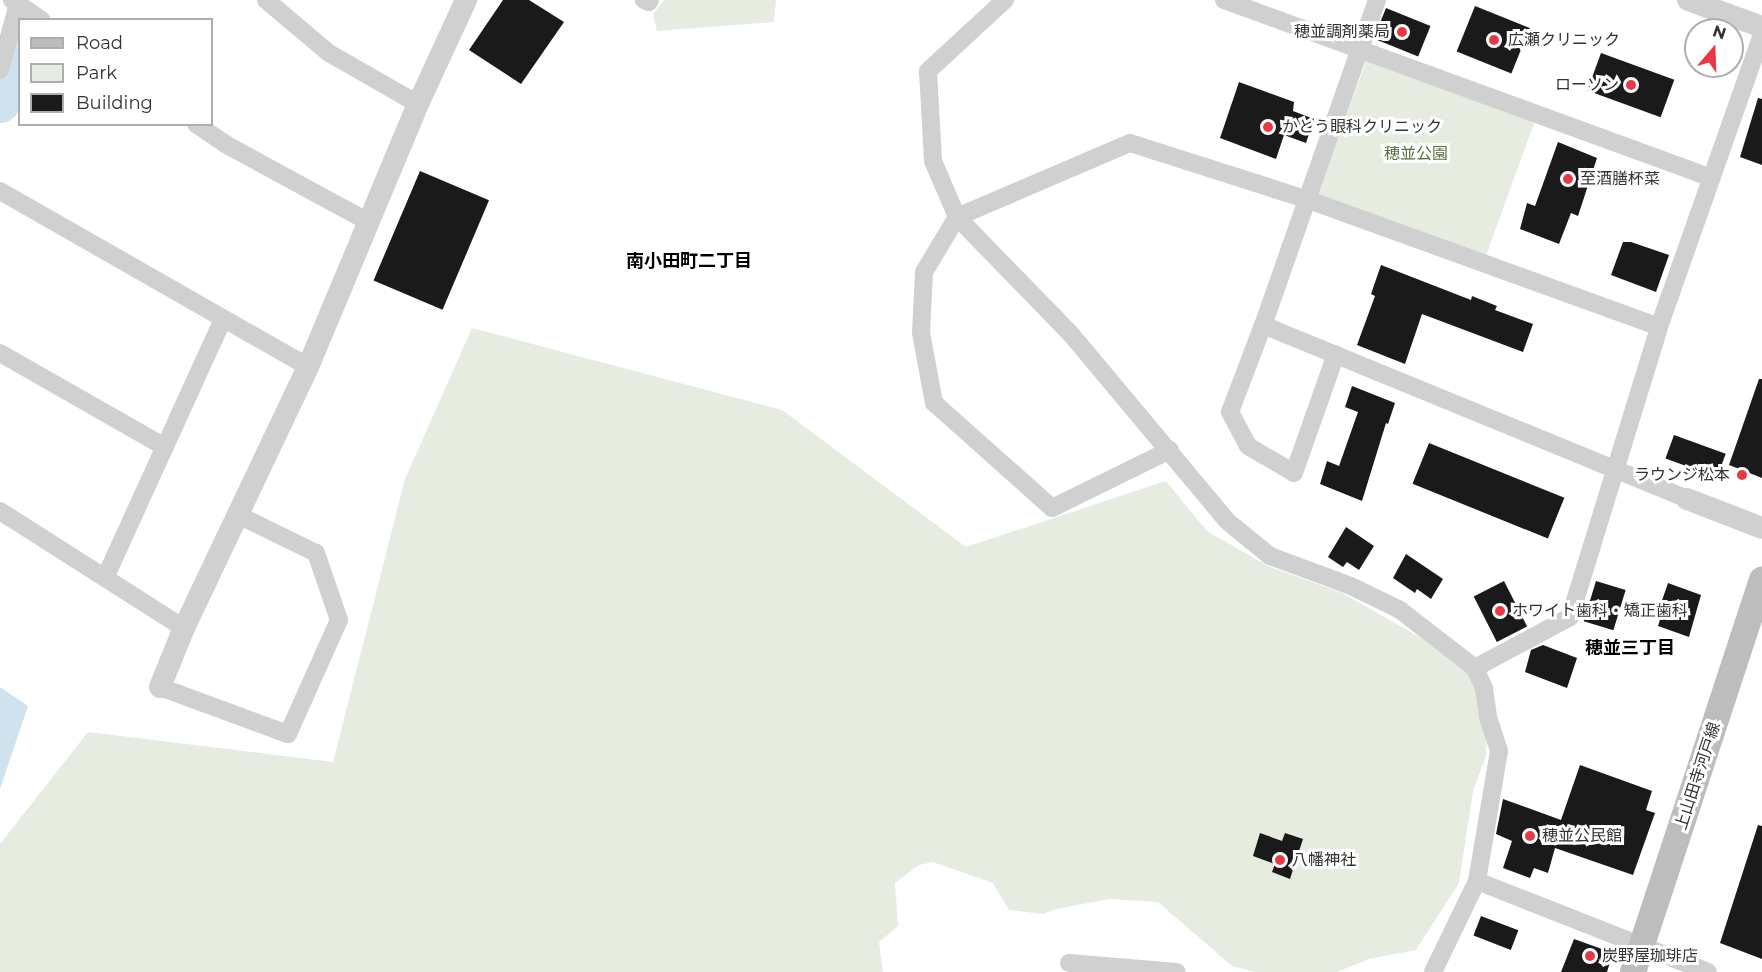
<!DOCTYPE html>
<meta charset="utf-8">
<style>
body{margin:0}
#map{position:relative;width:1762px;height:972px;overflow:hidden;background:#fff;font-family:Montserrat,"Noto Sans JP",sans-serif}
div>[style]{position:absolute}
.green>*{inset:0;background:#e6ecdf;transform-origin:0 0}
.water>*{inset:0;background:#cfe2ee}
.river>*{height:40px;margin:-20px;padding:0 20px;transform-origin:20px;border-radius:20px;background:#cfe2ee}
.building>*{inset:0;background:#1a1a1a;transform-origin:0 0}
.minor>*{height:18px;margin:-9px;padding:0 9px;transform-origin:9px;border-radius:9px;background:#d0d0d0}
.tertiary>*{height:22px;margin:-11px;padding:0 11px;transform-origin:11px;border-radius:11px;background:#d0d0d0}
.secondary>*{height:26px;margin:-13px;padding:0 13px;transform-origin:13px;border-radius:13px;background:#bdbdbd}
.dots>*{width:16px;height:16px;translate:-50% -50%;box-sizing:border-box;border:3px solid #fff;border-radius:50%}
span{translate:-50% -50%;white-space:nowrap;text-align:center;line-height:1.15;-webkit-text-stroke:6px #fff;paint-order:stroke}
.poi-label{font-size:16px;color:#333}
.right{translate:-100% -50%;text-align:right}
.left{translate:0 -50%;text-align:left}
.park-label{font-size:16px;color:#56703f}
.street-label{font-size:16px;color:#333}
.neighbourhood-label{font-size:18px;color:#000;font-weight:700}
.legend{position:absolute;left:18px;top:18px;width:195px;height:108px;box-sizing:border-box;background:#fff;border:2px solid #adadad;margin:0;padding:8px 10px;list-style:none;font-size:18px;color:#333}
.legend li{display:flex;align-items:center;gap:12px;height:30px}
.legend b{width:30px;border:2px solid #adadad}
.north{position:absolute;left:1684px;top:18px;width:60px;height:60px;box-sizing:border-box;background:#fff;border:2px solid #adadad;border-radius:50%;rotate:19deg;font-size:16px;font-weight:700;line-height:24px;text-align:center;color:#333}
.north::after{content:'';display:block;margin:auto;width:21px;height:27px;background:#e63946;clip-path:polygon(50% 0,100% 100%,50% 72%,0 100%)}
</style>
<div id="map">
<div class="green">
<div style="clip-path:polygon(664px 0,776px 0,774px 22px,657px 31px,653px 14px)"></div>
<div style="left:1367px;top:59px;width:179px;height:147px;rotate:20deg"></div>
<div style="clip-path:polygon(472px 328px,782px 410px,966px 547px,1166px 481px,1207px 531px,1268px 566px,1342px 593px,1430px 643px,1470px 671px,1488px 717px,1486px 756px,1473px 791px,1459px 883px,1416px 950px,1369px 959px,1337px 972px,1254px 972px,1232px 966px,1158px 902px,1110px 899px,1056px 909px,1043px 914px,1009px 910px,993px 883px,933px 862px,919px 865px,895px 883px,898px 926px,879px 942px,883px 972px,0 972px,0 844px,88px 732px,333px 762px,405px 479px)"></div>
</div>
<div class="water">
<div style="clip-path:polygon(0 687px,28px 706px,0 789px)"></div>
</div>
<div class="river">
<div style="left:0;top:103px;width:48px;rotate:-65.6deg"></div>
</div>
<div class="building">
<div style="clip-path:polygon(503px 0,529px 0,564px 22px,521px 84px,469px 50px)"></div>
<div style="left:1475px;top:6px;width:59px;height:49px;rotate:22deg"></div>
<div style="left:1386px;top:8px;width:48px;height:33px;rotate:22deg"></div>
<div style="left:1601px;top:53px;width:78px;height:40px;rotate:20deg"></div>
<div style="clip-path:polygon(1239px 82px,1294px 102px,1293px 111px,1314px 119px,1306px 143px,1284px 135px,1276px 159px,1220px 138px)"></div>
<div style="clip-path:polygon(1758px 98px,1762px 99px,1762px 165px,1740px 157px)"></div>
<div style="clip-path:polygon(1558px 142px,1597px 158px,1578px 216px,1571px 213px,1559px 244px,1520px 229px,1527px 203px,1535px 206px)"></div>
<div style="left:420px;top:171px;width:75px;height:119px;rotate:23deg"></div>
<div style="clip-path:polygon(1623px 242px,1631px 242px,1669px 255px,1656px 292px,1611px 275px)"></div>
<div style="clip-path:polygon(1381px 265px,1471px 300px,1472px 296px,1497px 306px,1495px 310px,1533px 324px,1523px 352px,1422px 314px,1405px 364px,1357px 345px,1375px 296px,1371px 294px)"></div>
<div style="clip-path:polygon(1759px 379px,1762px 379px,1762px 478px,1729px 465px)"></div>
<div style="clip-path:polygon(1352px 386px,1395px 403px,1388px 424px,1386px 423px,1362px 501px,1320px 484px,1327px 461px,1339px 466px,1358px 412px,1345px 407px)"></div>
<div style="left:1674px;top:435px;width:55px;height:25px;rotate:20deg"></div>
<div style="left:1429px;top:443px;width:146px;height:44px;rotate:22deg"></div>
<div style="clip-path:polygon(1346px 527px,1374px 546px,1359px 570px,1347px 562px,1343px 567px,1328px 557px)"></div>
<div style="clip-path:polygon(1406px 554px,1443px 579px,1431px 599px,1417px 589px,1415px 593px,1393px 578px)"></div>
<div style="left:1504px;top:581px;width:51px;height:34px;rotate:63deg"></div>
<div style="left:1596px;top:581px;width:31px;height:42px;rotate:17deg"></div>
<div style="clip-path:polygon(1668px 583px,1701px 595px,1689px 637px,1658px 626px,1662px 613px,1658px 612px)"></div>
<div style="clip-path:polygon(1543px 645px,1577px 658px,1567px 688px,1525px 672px,1531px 650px)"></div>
<div style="clip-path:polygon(1580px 765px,1652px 791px,1646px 810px,1655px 813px,1633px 875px,1555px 848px,1548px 873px,1534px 868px,1530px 878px,1503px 868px,1512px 841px,1496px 834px,1503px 799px,1561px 820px)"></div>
<div style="clip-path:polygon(1758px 825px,1762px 826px,1762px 959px,1720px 943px)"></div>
<div style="clip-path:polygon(1260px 833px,1282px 841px,1285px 833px,1303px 839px,1290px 879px,1272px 872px,1275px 864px,1253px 856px)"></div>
<div style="left:1481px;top:916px;width:40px;height:21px;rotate:21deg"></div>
<div style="clip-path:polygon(1574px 939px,1613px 953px,1607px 972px,1561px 972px)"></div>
</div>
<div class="minor">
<div style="left:12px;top:0;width:36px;rotate:34deg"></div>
<div style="left:266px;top:0;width:82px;rotate:40.1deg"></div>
<div style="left:329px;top:53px;width:103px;rotate:29.8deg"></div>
<div style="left:644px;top:0;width:5px;rotate:22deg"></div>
<div style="left:649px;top:2px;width:2px;rotate:-63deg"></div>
<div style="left:1005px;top:0;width:105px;rotate:137.3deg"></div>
<div style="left:928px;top:71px;width:90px;rotate:86.8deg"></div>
<div style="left:933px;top:161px;width:61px;rotate:66.8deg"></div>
<div style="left:957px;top:217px;width:162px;rotate:45.8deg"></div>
<div style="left:1070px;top:333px;width:245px;rotate:50.1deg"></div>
<div style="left:1227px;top:521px;width:55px;rotate:39.1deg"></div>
<div style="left:1270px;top:556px;width:86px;rotate:20.3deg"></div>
<div style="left:1351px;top:586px;width:55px;rotate:26.1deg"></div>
<div style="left:1400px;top:610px;width:95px;rotate:37.7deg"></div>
<div style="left:1475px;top:668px;width:22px;rotate:66deg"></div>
<div style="left:1484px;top:688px;width:29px;rotate:82deg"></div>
<div style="left:1488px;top:717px;width:36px;rotate:72deg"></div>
<div style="left:1499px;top:751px;width:132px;rotate:99.6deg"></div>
<div style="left:1477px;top:881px;width:248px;rotate:21.5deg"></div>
<div style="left:1224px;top:0;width:519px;rotate:20.04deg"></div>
<div style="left:1377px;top:0;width:344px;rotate:109.3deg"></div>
<div style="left:1263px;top:325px;width:458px;rotate:22.3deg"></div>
<div style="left:0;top:70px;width:73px;rotate:-74.8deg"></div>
<div style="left:196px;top:124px;width:37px;rotate:34deg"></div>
<div style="left:227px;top:145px;width:162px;rotate:28.5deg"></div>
<div style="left:0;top:191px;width:355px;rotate:29.7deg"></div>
<div style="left:1263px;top:325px;width:93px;rotate:110.8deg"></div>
<div style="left:1230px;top:412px;width:38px;rotate:62deg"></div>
<div style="left:1248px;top:446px;width:53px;rotate:30.4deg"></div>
<div style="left:1294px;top:473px;width:126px;rotate:-70.6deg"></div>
<div style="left:0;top:353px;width:190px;rotate:29.7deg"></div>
<div style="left:1170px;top:450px;width:131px;rotate:153.8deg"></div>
<div style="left:1052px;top:508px;width:158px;rotate:-138.3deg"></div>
<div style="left:934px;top:403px;width:71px;rotate:-100.5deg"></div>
<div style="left:921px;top:333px;width:61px;rotate:-87.2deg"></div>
<div style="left:924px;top:272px;width:64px;rotate:-59deg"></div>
<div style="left:957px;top:217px;width:188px;rotate:-23.2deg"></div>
<div style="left:1130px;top:143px;width:185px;rotate:17.7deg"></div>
<div style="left:1306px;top:199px;width:375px;rotate:19.9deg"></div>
<div style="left:0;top:511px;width:218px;rotate:32.5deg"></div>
<div style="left:105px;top:578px;width:285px;rotate:-65.5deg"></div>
<div style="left:1475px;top:668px;width:108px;rotate:-28.2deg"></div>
<div style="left:1570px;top:617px;width:303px;rotate:-72.9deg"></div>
<div style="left:1659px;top:327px;width:311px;rotate:-70.6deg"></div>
<div style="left:160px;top:687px;width:136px;rotate:20.2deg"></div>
<div style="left:288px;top:734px;width:125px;rotate:-65.9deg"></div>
<div style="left:339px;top:620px;width:71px;rotate:-108.9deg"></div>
<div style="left:316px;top:553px;width:87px;rotate:-154deg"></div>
<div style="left:1069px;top:963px;width:108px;rotate:4.8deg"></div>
<div style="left:1433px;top:972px;width:101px;rotate:-64.2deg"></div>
</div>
<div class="tertiary">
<div style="left:1688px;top:0;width:79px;rotate:20deg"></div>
<div style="left:1687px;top:499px;width:80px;rotate:21.1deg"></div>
<div style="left:160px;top:687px;width:64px;rotate:-67.9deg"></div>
<div style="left:184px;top:628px;width:289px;rotate:-64.6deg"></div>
<div style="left:308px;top:367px;width:285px;rotate:-67.3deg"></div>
<div style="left:418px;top:104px;width:115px;rotate:-65.2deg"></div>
</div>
<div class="secondary">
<div style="left:1633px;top:972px;width:413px;rotate:-71.8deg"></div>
</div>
<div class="dots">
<div style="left:1402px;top:32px;background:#e63946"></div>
<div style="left:1494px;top:40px;background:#e63946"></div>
<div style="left:1631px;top:85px;background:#e63946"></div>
<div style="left:1268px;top:127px;background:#e63946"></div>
<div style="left:1568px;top:179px;background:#e63946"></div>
<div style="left:1742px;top:475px;background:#e63946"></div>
<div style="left:1500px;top:611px;background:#e63946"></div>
<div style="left:1530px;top:836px;background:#e63946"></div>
<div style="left:1280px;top:860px;background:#e63946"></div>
<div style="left:1590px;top:956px;background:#e63946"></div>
</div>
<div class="poi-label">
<span class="right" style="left:1390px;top:32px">穂並調剤薬局</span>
<span class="left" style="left:1508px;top:40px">広瀬クリニック</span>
<span class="right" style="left:1619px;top:85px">ローソン</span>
<span class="left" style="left:1282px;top:127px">かとう眼科クリニック</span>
<span class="left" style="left:1580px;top:179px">至酒膳杯菜</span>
<span class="right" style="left:1730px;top:475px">ラウンジ松本</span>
<span class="left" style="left:1512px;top:611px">ホワイト歯科・矯正歯科</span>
<span class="left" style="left:1542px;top:836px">穂並公民館</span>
<span class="left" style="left:1292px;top:860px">八幡神社</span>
<span class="left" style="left:1602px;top:956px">炭野屋珈琲店</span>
</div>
<div class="park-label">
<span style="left:1416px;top:154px">穂並公園</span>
</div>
<div class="street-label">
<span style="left:1698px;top:776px;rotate:-72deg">上山田寺河戸線</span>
</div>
<div class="neighbourhood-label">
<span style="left:689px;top:261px">南小田町二丁目</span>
<span style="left:1630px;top:648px">穂並三丁目</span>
</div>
<ul class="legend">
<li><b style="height:8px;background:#bdbdbd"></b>Road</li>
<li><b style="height:16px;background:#e6ecdf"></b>Park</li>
<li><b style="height:16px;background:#1a1a1a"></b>Building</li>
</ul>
<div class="north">N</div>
</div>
